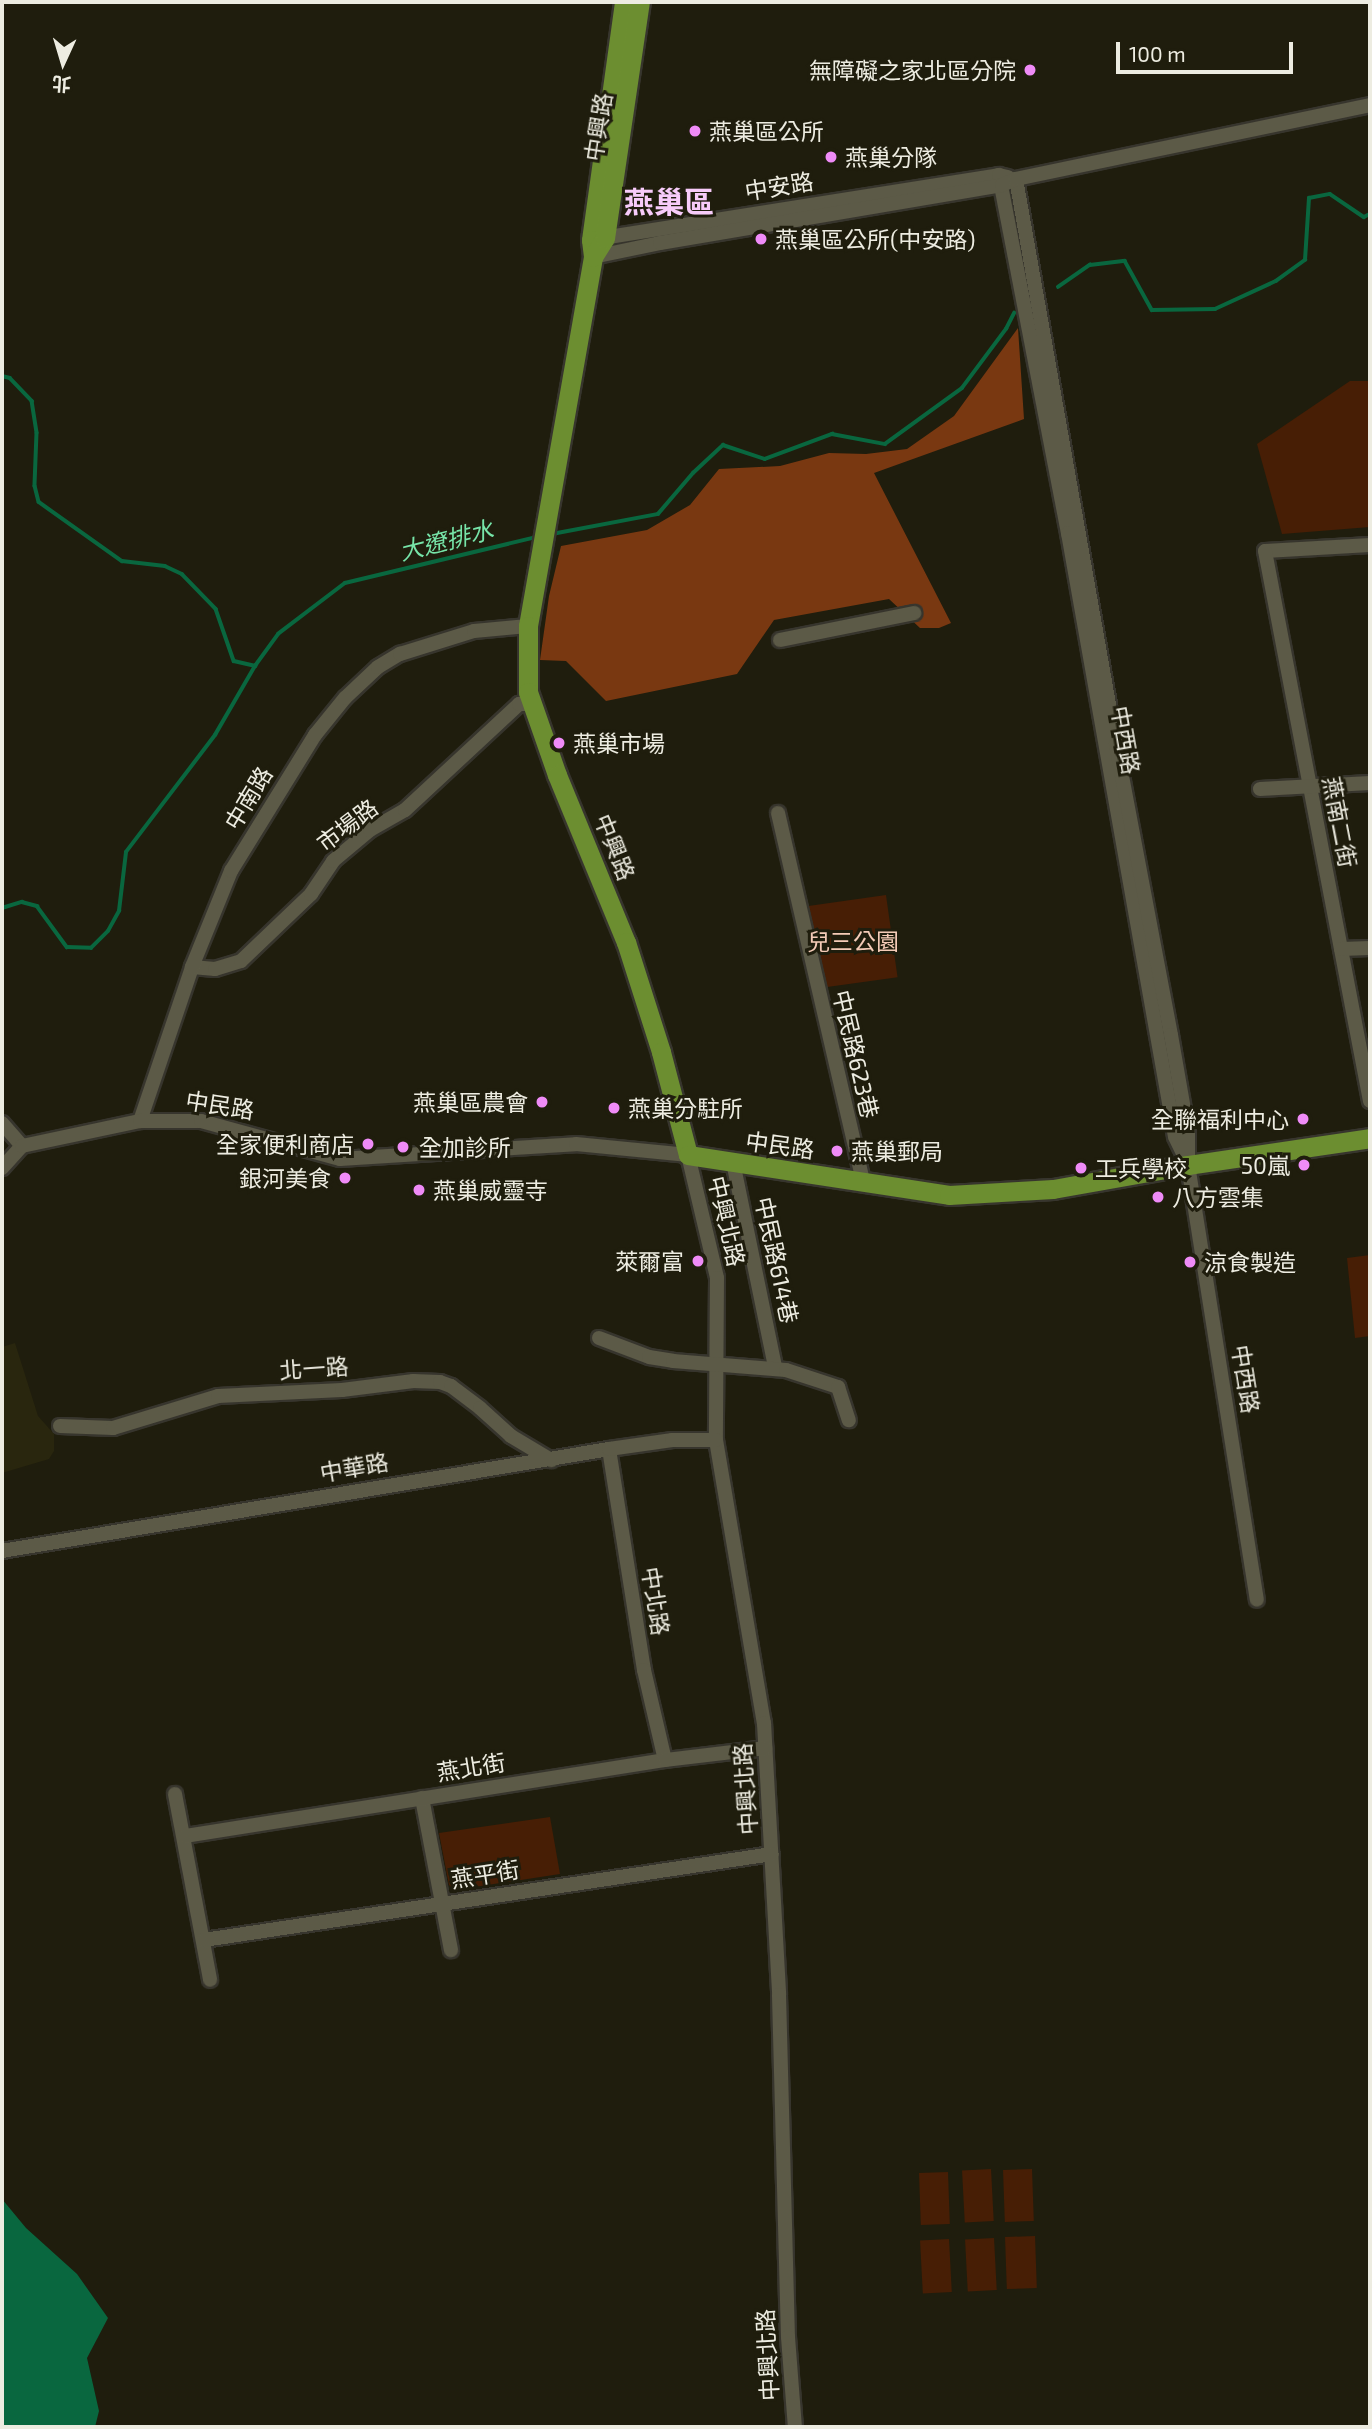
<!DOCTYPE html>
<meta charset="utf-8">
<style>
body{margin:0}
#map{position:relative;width:1372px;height:2429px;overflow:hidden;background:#1f1d0d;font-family:"Exo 2","Noto Sans TC",sans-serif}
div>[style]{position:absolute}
.built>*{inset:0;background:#29260e}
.green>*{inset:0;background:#471e05;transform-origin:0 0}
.forest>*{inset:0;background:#793811}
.water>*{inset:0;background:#09673f}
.stream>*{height:3.5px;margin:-1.75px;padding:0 1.75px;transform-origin:1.75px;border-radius:1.75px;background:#09673f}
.roads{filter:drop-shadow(2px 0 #37352d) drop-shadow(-2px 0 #37352d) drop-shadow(0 2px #37352d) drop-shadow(0 -2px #37352d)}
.minor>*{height:14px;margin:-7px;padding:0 7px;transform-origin:7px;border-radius:7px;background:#5c5a47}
.major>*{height:19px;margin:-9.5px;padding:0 9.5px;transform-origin:9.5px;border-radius:9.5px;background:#6c8e30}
.dots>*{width:19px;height:19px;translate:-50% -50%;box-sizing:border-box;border:4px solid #1f1d0d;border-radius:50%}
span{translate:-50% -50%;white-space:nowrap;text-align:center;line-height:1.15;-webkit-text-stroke:6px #1f1d0d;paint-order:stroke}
.poi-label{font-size:23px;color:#edece1}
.right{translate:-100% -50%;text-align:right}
.left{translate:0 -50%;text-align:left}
.street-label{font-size:23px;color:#edece1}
.park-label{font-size:23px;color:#f4cbb7}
.water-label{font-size:24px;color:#77e5a9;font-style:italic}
.district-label{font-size:30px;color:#f7cbfa;font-weight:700}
.frame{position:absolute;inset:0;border:4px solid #edece1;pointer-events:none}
.north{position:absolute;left:28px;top:28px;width:70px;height:70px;-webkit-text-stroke:5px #1f1d0d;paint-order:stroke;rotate:184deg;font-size:19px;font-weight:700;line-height:28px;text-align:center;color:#edece1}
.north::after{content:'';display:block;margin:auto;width:24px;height:32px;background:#edece1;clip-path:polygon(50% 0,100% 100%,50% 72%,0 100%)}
.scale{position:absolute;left:1116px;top:42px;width:177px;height:32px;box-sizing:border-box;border:4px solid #edece1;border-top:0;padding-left:9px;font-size:21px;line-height:24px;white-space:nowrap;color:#edece1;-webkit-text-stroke:5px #1f1d0d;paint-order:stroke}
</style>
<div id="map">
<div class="built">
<div style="clip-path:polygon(15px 1343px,38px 1416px,54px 1434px,54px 1451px,49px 1459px,2px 1473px,2px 1347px)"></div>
</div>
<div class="green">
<div style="clip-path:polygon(1350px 381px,1370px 381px,1370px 527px,1282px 534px,1257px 444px)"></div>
<div style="left:886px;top:895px;width:83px;height:82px;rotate:82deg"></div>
<div style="clip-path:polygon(1370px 1255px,1370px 1336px,1355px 1338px,1347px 1258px)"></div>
<div style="clip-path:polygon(550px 1817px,560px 1874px,455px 1890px,449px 1885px,439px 1833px)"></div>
<div style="left:991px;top:2169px;width:52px;height:29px;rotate:87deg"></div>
<div style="left:1032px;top:2169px;width:52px;height:29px;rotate:88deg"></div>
<div style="left:948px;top:2172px;width:52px;height:29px;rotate:88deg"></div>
<div style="left:1035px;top:2236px;width:52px;height:30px;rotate:88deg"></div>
<div style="left:994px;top:2238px;width:52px;height:29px;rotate:87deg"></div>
<div style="left:949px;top:2239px;width:53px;height:29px;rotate:87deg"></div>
</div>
<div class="forest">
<div style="clip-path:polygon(1018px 328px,1024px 419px,874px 473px,951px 623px,939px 628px,920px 628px,889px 599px,774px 620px,737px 674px,606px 701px,566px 661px,540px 660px,549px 596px,561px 546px,647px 530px,690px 505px,719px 469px,780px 466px,829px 453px,866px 454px,907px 449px,954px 416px)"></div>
</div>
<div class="water">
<div style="clip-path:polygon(2px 2199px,26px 2228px,77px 2274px,108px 2318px,87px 2358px,99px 2411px,95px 2427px,2px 2427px)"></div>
</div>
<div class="stream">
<div style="left:1058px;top:287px;width:39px;rotate:-35deg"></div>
<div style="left:1090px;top:265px;width:35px;rotate:-7deg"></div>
<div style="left:1125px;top:261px;width:56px;rotate:61.1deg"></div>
<div style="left:1152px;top:310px;width:63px;rotate:-0.9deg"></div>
<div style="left:1215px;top:309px;width:67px;rotate:-24.7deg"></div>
<div style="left:1276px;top:281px;width:36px;rotate:-36deg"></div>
<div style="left:1305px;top:260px;width:62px;rotate:-86.3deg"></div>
<div style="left:1309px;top:198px;width:21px;rotate:-11deg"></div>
<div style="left:1330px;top:194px;width:41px;rotate:34.1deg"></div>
<div style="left:1364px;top:217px;width:7px;rotate:-27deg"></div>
<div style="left:2px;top:376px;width:8px;rotate:14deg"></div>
<div style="left:10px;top:378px;width:32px;rotate:46deg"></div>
<div style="left:32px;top:401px;width:32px;rotate:81deg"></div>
<div style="left:37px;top:433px;width:53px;rotate:92.2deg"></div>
<div style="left:35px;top:486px;width:16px;rotate:76deg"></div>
<div style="left:39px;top:502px;width:102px;rotate:35.4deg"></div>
<div style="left:122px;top:561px;width:43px;rotate:6.6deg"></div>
<div style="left:165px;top:566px;width:19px;rotate:25deg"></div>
<div style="left:182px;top:574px;width:49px;rotate:45.8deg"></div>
<div style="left:216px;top:609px;width:55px;rotate:70.9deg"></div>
<div style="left:234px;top:661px;width:22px;rotate:13deg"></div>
<div style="left:255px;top:666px;width:39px;rotate:-54deg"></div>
<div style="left:278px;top:634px;width:84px;rotate:-37.3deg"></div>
<div style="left:345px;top:583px;width:197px;rotate:-13.5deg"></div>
<div style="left:552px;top:534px;width:108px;rotate:-10.7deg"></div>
<div style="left:658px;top:514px;width:54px;rotate:-49.5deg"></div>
<div style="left:693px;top:473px;width:41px;rotate:-43deg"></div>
<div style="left:723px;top:445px;width:44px;rotate:18.4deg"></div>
<div style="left:765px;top:459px;width:72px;rotate:-20.5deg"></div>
<div style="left:832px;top:434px;width:54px;rotate:10.7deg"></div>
<div style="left:885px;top:444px;width:95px;rotate:-36deg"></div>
<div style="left:962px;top:388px;width:74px;rotate:-53.3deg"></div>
<div style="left:1006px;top:329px;width:18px;rotate:-63deg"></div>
<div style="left:2px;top:908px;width:21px;rotate:-17deg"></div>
<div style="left:22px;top:902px;width:16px;rotate:15deg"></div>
<div style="left:37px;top:906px;width:51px;rotate:53.8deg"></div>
<div style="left:67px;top:947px;width:24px;rotate:2deg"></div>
<div style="left:91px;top:948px;width:24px;rotate:-45deg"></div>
<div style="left:108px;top:931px;width:23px;rotate:-61deg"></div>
<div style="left:119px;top:911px;width:59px;rotate:-83.2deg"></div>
<div style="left:126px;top:852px;width:147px;rotate:-52.7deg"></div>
<div style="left:215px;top:735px;width:80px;rotate:-59.9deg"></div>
</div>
<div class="roads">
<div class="minor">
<div style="left:999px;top:175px;width:365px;rotate:79.1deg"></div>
<div style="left:1068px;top:533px;width:613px;rotate:79.95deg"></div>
<div style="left:1175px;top:1137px;width:25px;rotate:64deg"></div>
<div style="left:1016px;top:179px;width:574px;rotate:79.96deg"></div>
<div style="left:1116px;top:744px;width:296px;rotate:79.3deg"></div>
<div style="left:1171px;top:1035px;width:98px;rotate:80.1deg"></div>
<div style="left:1188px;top:1132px;width:33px;rotate:90deg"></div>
<div style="left:1188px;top:1165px;width:440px;rotate:81deg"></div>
<div style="left:596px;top:239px;width:408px;rotate:-9deg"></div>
<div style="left:999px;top:175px;width:9px;rotate:13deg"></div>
<div style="left:593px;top:257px;width:68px;rotate:-11.8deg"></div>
<div style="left:660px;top:243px;width:347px;rotate:-9.6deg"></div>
<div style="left:1002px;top:185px;width:15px;rotate:-23deg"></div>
<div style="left:1016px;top:179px;width:362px;rotate:-11.8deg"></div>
<div style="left:1370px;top:545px;width:105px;rotate:176.7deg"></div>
<div style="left:1265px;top:551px;width:560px;rotate:79.19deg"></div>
<div style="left:780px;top:640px;width:137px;rotate:-11.4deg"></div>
<div style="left:1260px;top:789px;width:110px;rotate:-3.1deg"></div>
<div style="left:778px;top:813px;width:379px;rotate:77deg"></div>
<div style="left:1341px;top:949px;width:29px;rotate:-2deg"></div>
<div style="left:192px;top:967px;width:23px;rotate:5deg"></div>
<div style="left:215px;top:969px;width:27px;rotate:-17deg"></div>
<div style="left:241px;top:961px;width:97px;rotate:-43.7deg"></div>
<div style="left:311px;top:894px;width:40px;rotate:-56deg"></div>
<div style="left:333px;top:861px;width:48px;rotate:-40deg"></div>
<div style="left:370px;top:830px;width:40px;rotate:-29.7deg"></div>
<div style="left:405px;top:810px;width:156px;rotate:-42.9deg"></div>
<div style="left:519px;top:704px;width:11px"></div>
<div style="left:140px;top:1121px;width:163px;rotate:-71.3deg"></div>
<div style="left:192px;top:967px;width:104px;rotate:-67.9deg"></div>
<div style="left:231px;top:871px;width:160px;rotate:-58.3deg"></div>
<div style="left:315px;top:735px;width:48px;rotate:-51deg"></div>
<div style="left:345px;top:698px;width:45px;rotate:-43.2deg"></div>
<div style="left:378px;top:667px;width:26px;rotate:-31deg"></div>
<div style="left:400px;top:654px;width:77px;rotate:-17.3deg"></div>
<div style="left:474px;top:631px;width:54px;rotate:-5.3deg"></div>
<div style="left:2px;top:1123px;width:30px;rotate:49deg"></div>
<div style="left:733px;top:1162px;width:209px;rotate:78.4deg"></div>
<div style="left:2px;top:1168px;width:30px;rotate:-48deg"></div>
<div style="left:22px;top:1146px;width:121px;rotate:-12deg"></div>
<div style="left:140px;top:1121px;width:61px"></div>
<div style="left:201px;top:1121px;width:144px;rotate:15.3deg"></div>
<div style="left:340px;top:1159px;width:236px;rotate:-3.6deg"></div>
<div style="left:576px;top:1144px;width:113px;rotate:5.6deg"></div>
<div style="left:688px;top:1155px;width:126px;rotate:76.7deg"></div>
<div style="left:717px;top:1278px;width:162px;rotate:90.4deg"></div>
<div style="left:716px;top:1440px;width:287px;rotate:80.4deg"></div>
<div style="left:764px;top:1723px;width:272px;rotate:86.8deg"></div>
<div style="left:779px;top:1995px;width:342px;rotate:88.5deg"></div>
<div style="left:788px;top:2337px;width:90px;rotate:85.6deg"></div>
<div style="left:599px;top:1338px;width:53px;rotate:20.8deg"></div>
<div style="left:649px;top:1357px;width:24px;rotate:9deg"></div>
<div style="left:673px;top:1361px;width:113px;rotate:4.6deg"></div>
<div style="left:786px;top:1370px;width:55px;rotate:18.1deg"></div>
<div style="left:838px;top:1387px;width:35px;rotate:72deg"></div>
<div style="left:60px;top:1426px;width:53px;rotate:2.2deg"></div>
<div style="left:113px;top:1428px;width:110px;rotate:-16.9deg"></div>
<div style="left:218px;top:1396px;width:124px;rotate:-2.8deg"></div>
<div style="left:342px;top:1390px;width:72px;rotate:-7.2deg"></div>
<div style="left:413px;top:1381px;width:27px;rotate:2deg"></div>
<div style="left:440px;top:1382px;width:12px;rotate:20deg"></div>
<div style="left:451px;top:1386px;width:36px;rotate:37deg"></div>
<div style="left:480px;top:1408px;width:42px;rotate:42.1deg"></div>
<div style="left:511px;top:1436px;width:47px;rotate:31deg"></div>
<div style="left:609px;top:1449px;width:224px;rotate:81deg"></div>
<div style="left:644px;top:1670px;width:92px;rotate:76.9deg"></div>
<div style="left:2px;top:1551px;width:616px;rotate:-9.54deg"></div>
<div style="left:609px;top:1449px;width:64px;rotate:-8.1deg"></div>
<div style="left:672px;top:1440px;width:44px"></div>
<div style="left:175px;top:1794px;width:189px;rotate:79.3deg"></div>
<div style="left:422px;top:1798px;width:155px;rotate:79.2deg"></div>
<div style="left:185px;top:1836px;width:486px;rotate:-9deg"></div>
<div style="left:665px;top:1760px;width:101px;rotate:-6.8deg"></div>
<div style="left:204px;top:1940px;width:574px;rotate:-8.61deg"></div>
</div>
<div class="major">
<div style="left:624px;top:2px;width:240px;rotate:97.9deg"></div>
<div style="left:591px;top:240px;width:17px;rotate:83deg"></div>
<div style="left:593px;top:257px;width:375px;rotate:100deg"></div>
<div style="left:528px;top:626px;width:66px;rotate:90deg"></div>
<div style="left:528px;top:692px;width:88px;rotate:70.7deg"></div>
<div style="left:557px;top:775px;width:181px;rotate:67.6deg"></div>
<div style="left:626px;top:942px;width:115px;rotate:72.3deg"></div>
<div style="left:661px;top:1052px;width:106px;rotate:75.3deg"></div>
<div style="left:688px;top:1155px;width:264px;rotate:8.7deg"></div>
<div style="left:949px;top:1195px;width:104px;rotate:-3.3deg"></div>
<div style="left:1053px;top:1189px;width:137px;rotate:-10.1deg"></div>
<div style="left:1188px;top:1165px;width:184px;rotate:-8.4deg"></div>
<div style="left:593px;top:257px;width:22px;rotate:-58deg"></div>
<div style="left:605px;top:238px;width:239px;rotate:-81.6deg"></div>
</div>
</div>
<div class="dots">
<div style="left:1030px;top:70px;background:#ef8bf7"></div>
<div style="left:695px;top:131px;background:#ef8bf7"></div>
<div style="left:831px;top:157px;background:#ef8bf7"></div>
<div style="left:761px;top:239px;background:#ef8bf7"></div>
<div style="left:559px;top:743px;background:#ef8bf7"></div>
<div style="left:542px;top:1102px;background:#ef8bf7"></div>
<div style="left:614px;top:1108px;background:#ef8bf7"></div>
<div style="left:1303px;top:1119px;background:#ef8bf7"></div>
<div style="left:368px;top:1144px;background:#ef8bf7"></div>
<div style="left:403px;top:1147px;background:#ef8bf7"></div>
<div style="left:837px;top:1151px;background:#ef8bf7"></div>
<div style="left:1304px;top:1165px;background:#ef8bf7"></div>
<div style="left:1081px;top:1168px;background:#ef8bf7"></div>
<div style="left:345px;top:1178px;background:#ef8bf7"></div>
<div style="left:419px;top:1190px;background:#ef8bf7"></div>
<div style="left:1158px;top:1197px;background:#ef8bf7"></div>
<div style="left:698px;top:1261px;background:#ef8bf7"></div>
<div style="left:1190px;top:1262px;background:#ef8bf7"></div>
</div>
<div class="poi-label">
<span class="right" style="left:1016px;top:70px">無障礙之家北區分院</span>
<span class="left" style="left:709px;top:131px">燕巢區公所</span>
<span class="left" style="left:845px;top:157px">燕巢分隊</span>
<span class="left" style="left:775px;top:239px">燕巢區公所(中安路)</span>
<span class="left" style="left:573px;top:743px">燕巢市場</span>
<span class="right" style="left:528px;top:1102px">燕巢區農會</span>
<span class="left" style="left:628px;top:1108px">燕巢分駐所</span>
<span class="right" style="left:1289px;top:1119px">全聯福利中心</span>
<span class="right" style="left:354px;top:1144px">全家便利商店</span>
<span class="left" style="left:419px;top:1147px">全加診所</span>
<span class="left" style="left:851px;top:1151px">燕巢郵局</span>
<span class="right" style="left:1290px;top:1165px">50嵐</span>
<span class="left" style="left:1095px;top:1168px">工兵學校</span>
<span class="right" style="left:331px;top:1178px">銀河美食</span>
<span class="left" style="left:433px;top:1190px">燕巢威靈寺</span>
<span class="left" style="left:1172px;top:1197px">八方雲集</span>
<span class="right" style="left:684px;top:1261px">萊爾富</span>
<span class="left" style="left:1204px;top:1262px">涼食製造</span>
</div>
<div class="street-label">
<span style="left:598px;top:127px;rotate:-81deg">中興路</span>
<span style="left:779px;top:186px;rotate:-9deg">中安路</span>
<span style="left:1126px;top:740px;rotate:80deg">中西路</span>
<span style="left:248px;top:798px;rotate:-59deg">中南路</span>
<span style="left:1340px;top:822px;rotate:79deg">燕南二街</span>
<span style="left:347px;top:825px;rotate:-37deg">市場路</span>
<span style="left:615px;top:847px;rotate:68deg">中興路</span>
<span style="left:856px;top:1054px;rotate:77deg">中民路623巷</span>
<span style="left:220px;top:1105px;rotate:9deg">中民路</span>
<span style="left:780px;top:1145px;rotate:8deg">中民路</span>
<span style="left:727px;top:1221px;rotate:77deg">中興北路</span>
<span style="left:777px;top:1260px;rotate:78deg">中民路614巷</span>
<span style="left:314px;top:1368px;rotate:-4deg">北一路</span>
<span style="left:1246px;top:1379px;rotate:81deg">中西路</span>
<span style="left:354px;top:1467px;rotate:-10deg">中華路</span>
<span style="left:656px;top:1601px;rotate:81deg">中北路</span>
<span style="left:471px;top:1767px;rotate:-9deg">燕北街</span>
<span style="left:745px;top:1789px;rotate:-94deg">中興北路</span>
<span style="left:485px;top:1874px;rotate:-9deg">燕平街</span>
<span style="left:767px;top:2355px;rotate:-93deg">中興北路</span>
</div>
<div class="park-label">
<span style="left:853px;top:941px">兒三公園</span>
</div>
<div class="water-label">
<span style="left:446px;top:540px;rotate:-14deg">大遼排水</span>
</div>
<div class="district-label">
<span style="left:669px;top:201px">燕巢區</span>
</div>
<div class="frame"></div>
<div class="north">北</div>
<div class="scale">100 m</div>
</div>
